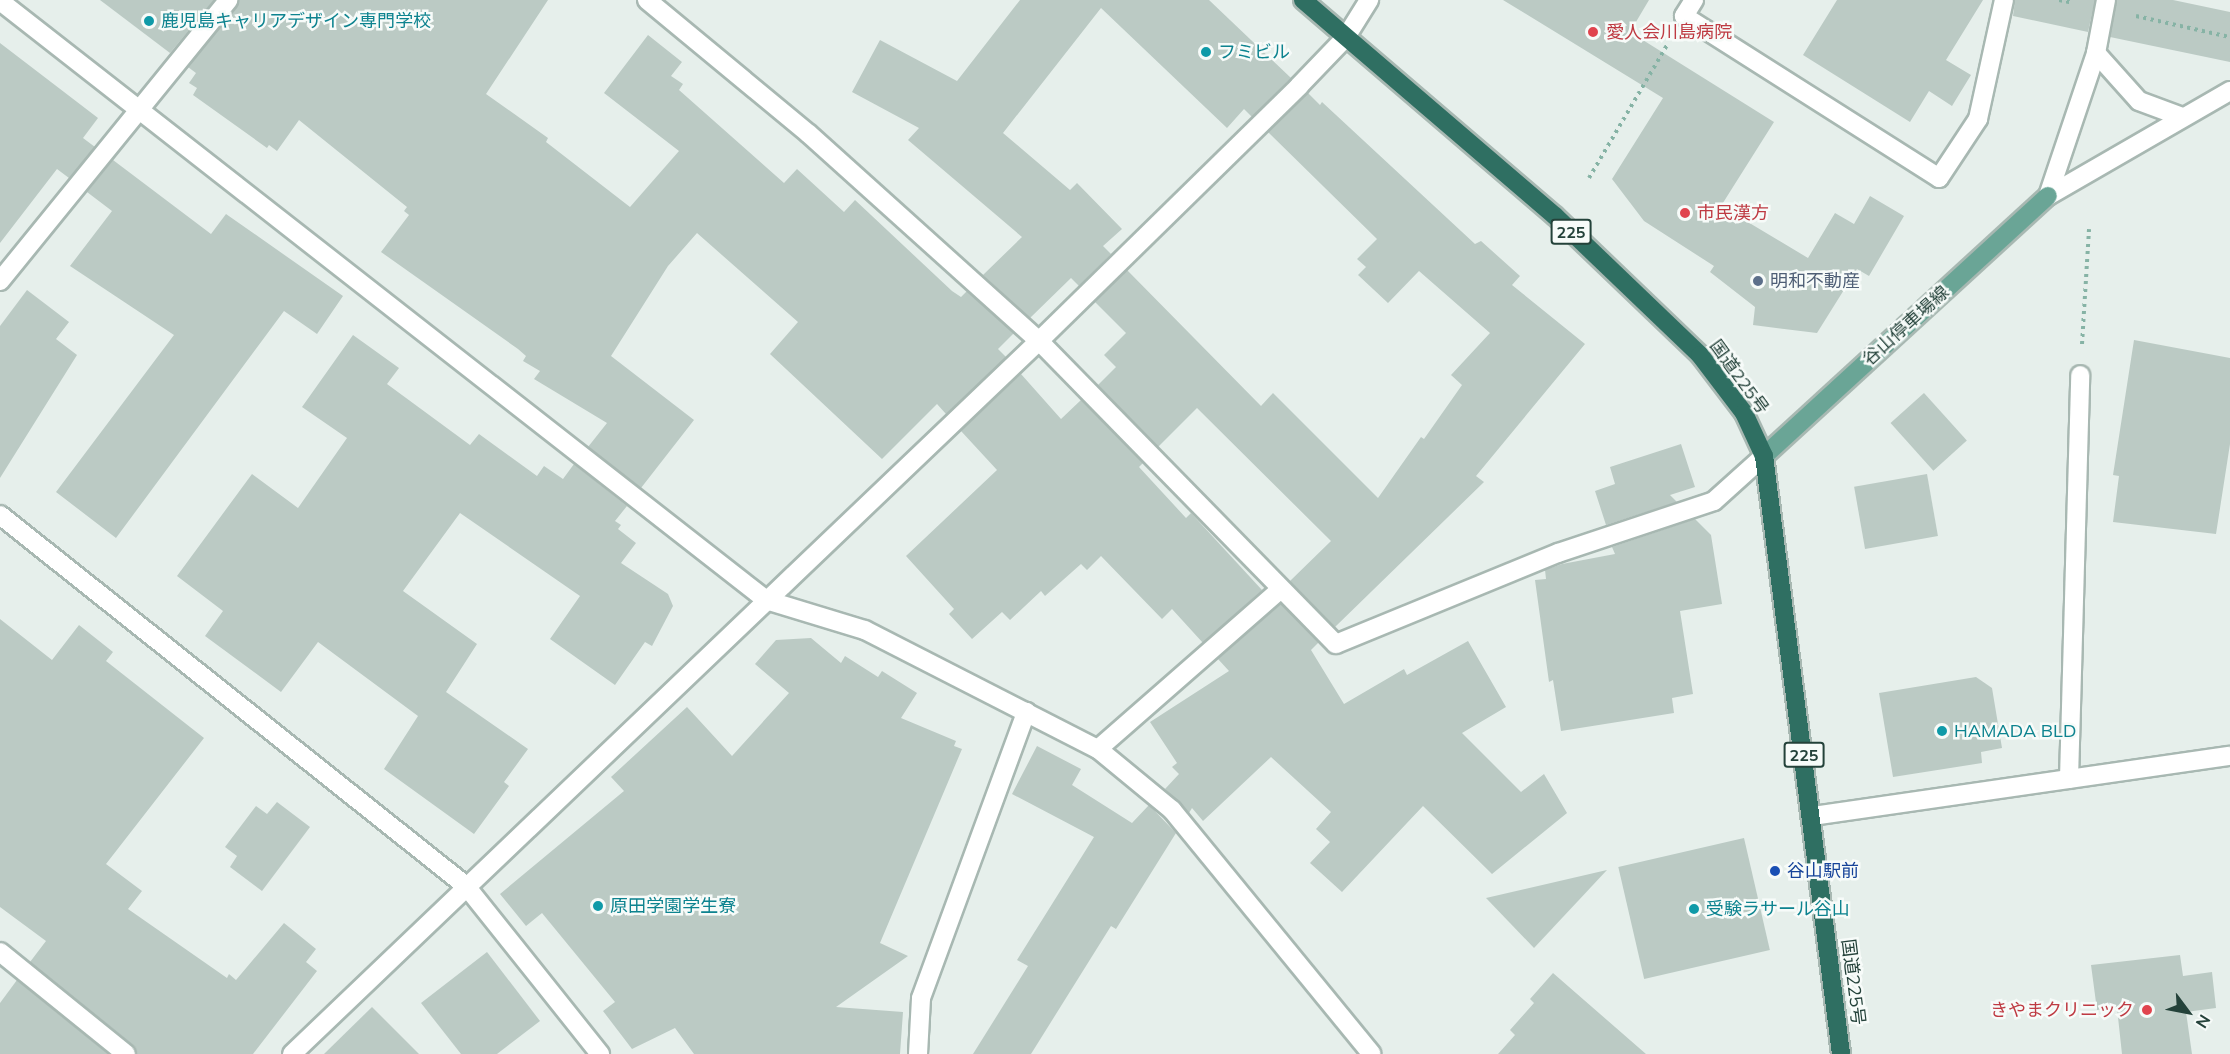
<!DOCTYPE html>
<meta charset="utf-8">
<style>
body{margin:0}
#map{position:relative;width:2230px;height:1054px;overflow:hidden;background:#e6efeb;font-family:Mulish,"Noto Sans JP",sans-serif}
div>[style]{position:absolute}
.building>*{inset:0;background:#bbcac4;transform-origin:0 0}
.path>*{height:4px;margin-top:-2px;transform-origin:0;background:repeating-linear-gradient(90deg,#86b3a5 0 3px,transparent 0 7.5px)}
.roads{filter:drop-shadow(2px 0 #a8b8b2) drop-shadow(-2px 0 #a8b8b2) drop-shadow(0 2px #a8b8b2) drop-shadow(0 -2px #a8b8b2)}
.minor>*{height:18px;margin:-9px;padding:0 9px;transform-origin:9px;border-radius:9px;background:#fff}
.major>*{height:18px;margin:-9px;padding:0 9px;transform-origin:9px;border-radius:9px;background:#6aa596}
.highway>*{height:18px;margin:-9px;padding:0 9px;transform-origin:9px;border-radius:9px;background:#2f6f62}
.dots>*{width:16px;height:16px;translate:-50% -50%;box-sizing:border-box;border:3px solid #f7fbf9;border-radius:50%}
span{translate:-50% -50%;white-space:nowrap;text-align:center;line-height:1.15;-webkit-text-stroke:5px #f7fbf9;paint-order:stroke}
.shield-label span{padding:2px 4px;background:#f7fbf9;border:2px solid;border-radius:4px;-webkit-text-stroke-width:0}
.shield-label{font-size:16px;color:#24423a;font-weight:700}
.culture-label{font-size:18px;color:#0d838f}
.left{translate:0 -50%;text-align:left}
.health-label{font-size:18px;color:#be3a42}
.right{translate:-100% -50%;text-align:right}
.service-label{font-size:18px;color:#4e5e75}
.street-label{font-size:18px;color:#24423a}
.transit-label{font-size:18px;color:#164399}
.north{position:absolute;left:2158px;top:982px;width:60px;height:60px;-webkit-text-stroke:4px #f7fbf9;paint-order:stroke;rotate:122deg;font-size:16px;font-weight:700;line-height:24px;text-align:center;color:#24423a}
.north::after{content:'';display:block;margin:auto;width:21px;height:27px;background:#24423a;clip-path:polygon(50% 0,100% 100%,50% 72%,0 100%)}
</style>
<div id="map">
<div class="building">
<div style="clip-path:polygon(100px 0,214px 0,170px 53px)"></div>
<div style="clip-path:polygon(239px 0,548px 0,486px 94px,548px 138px,546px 142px,630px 207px,679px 151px,604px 93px,648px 35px,682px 62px,671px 76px,683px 84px,679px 90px,784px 183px,797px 169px,844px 212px,855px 200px,952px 291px,961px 297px,967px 291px,1014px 333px,998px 349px,1006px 357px,946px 414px,937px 404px,882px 459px,770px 354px,798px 322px,697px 233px,668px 266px,611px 356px,694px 420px,641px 488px,588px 447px,607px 423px,534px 379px,540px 371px,523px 361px,526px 356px,518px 349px,381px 252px,409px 215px,404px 211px,407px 207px,299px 120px,277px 151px,269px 145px,267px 148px,193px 95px,197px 88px,189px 83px,196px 73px,188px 67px)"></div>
<div style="clip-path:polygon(1020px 0,1209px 0,1291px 78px,1252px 117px,1244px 109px,1227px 128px,1101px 8px,1003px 133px,1070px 190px,1077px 183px,1122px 229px,1103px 246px,1111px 254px,1079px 286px,1071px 278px,1030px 318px,983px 275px,1022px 237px,908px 140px,919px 128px,852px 92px,880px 40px,957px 81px)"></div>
<div style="clip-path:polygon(1503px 0,1649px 0,1630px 32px,1774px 122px,1721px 206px,1808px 258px,1835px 213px,1854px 224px,1870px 196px,1904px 216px,1869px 276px,1857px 269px,1817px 333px,1753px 325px,1755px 307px,1710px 272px,1714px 266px,1644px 221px,1612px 179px,1663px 98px)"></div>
<div style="clip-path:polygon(1837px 0,1983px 0,1946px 60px,1971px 75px,1952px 106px,1929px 91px,1910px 122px,1803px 55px)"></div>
<div style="clip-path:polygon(2015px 0,2095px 0,2088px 32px,2013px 16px)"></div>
<div style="clip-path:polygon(2117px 0,2173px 0,2230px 12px,2230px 62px,2110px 37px)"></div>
<div style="clip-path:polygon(0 43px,98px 118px,83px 138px,95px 147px,69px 178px,57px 169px,0 243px)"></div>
<div style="clip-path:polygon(1308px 93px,1320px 105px,1322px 102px,1475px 244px,1481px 241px,1520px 276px,1512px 285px,1585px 344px,1476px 476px,1484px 482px,1335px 627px,1290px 581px,1331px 541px,1197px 408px,1158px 447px,1098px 385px,1116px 367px,1104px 355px,1126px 333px,1095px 302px,1127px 270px,1261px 406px,1273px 393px,1378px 498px,1421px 437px,1424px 439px,1462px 385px,1451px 375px,1490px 333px,1419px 271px,1388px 303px,1358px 275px,1366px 267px,1357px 259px,1377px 239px,1268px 132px)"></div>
<div style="clip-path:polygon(113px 160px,211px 234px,226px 214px,343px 296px,317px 334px,284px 311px,116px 538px,56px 492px,174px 335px,70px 266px,112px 211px,87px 192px)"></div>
<div style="clip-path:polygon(27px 290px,69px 322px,56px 339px,77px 355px,0 478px,0 326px)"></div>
<div style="clip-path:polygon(353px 335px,399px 368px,387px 384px,470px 445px,479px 434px,537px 476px,544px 466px,563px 479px,574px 464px,627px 506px,615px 521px,621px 525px,618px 529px,636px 543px,621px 563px,668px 594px,673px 606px,652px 646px,645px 642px,615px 685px,550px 639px,580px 596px,460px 513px,403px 591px,477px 644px,446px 692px,528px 749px,504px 782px,509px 786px,474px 834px,384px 769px,418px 716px,318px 642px,281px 692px,205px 636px,223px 611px,177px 576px,252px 474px,298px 508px,347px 438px,302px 407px)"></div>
<div style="clip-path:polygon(2134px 340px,2230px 358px,2230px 444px,2216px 534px,2113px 522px,2119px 476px,2113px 475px)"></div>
<div style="clip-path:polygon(1021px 374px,1061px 419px,1081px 400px,1143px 463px,1139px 467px,1186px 518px,1191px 513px,1262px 590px,1203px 643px,1172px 609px,1162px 619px,1101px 556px,1087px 570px,1081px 564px,1045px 596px,1041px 591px,1010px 620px,1002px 612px,972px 639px,949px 614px,954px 609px,906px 556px,997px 470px,961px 431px)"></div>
<div style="left:1924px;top:393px;width:64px;height:45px;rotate:48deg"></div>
<div style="clip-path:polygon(1681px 444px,1695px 487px,1670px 495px,1677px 502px,1606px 525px,1595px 491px,1615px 484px,1610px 467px)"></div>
<div style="left:1927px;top:474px;width:63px;height:74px;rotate:80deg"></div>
<div style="clip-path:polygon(1695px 519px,1711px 535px,1722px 604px,1680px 611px,1693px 694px,1672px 698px,1674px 713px,1561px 731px,1553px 680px,1549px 682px,1535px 580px,1546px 579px,1545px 570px,1562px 564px,1615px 554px,1612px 547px)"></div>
<div style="clip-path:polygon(1281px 604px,1319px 642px,1311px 650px,1344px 704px,1404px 669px,1407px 675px,1468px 641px,1506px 707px,1462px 733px,1521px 792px,1544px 774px,1567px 813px,1492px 874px,1423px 806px,1342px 892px,1310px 863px,1330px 842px,1316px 829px,1331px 812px,1271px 757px,1203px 821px,1192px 808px,1189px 813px,1165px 789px,1179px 774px,1172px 767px,1177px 763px,1150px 722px,1229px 671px,1218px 659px)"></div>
<div style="clip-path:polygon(0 619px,52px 660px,79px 625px,113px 652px,106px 661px,204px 738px,106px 864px,142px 891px,128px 909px,227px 978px,229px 974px,236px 980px,284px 923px,316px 949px,306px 962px,317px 971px,253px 1054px,137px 1054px,133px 1045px,30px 962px,46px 941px,0 907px)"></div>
<div style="clip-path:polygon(811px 638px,841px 663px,845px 656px,878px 677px,882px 671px,917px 693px,901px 718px,956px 741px,954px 746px,962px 749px,880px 943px,908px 956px,836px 1007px,903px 1012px,900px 1054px,694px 1054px,675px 1028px,632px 1049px,603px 1011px,615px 1002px,542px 913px,526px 926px,500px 894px,624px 791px,611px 777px,687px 707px,732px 756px,789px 693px,755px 664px,776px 640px)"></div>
<div style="clip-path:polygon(1976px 677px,1992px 688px,2002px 748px,1981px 752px,1982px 763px,1893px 777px,1879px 693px)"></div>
<div style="clip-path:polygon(1037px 746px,1081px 769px,1072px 785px,1132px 823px,1149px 805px,1176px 833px,1116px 929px,1111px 926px,1031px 1054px,973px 1054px,1028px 966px,1017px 960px,1094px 837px,1012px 794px)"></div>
<div style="clip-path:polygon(277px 802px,310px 827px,262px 891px,230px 867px,237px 856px,225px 847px,256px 806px,267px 814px)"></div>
<div style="left:1744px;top:838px;width:115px;height:129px;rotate:77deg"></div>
<div style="clip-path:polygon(1607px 870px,1534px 948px,1486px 898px)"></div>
<div style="clip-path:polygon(487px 952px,540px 1021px,497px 1054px,461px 1054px,421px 1003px)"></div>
<div style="clip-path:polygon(2180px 955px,2183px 976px,2212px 972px,2216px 1008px,2186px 1012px,2192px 1054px,2122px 1054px,2117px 1008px,2097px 1010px,2091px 965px)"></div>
<div style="clip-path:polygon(1553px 973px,1646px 1054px,1498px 1054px,1515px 1035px,1510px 1030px,1534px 1003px,1530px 999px)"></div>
<div style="clip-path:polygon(17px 980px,108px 1054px,0 1054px,0 1003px)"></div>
<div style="clip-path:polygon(372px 1007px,419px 1054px,324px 1054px)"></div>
</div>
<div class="path">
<div style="left:2059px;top:0;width:14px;rotate:12deg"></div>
<div style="left:2136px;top:16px;width:96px;rotate:12.6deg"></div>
<div style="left:1589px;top:178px;width:154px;rotate:-59.6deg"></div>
<div style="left:2082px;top:344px;width:115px;rotate:-86.5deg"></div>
</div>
<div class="roads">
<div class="minor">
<div style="left:647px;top:0;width:210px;rotate:39.6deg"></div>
<div style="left:809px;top:134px;width:309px;rotate:42deg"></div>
<div style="left:1039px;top:341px;width:424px;rotate:45.6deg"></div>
<div style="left:1336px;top:644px;width:240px;rotate:-22.3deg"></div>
<div style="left:1558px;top:553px;width:164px;rotate:-18.4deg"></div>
<div style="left:1714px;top:501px;width:67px;rotate:-42deg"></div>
<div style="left:1694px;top:0;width:19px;rotate:122deg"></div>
<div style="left:1684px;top:16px;width:302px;rotate:32.4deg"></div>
<div style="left:1939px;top:178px;width:71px;rotate:-56.5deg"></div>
<div style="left:1978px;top:119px;width:122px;rotate:-77.7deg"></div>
<div style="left:0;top:1px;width:972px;rotate:38.02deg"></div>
<div style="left:766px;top:600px;width:103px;rotate:16.9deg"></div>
<div style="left:865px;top:630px;width:262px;rotate:27.1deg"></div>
<div style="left:1098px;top:749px;width:96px;rotate:39.5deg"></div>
<div style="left:1172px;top:810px;width:315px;rotate:50.7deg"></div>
<div style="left:2096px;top:53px;width:64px;rotate:48.1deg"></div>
<div style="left:2139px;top:101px;width:46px;rotate:20.4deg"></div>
<div style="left:2048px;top:196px;width:210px;rotate:-30deg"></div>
<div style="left:2048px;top:196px;width:151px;rotate:-71.4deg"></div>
<div style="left:2096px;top:53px;width:54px;rotate:-79.3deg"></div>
<div style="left:0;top:281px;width:362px;rotate:-50.9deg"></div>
<div style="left:0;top:515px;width:596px;rotate:38.52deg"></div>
<div style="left:466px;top:886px;width:215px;rotate:51.4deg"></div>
<div style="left:1098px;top:749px;width:243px;rotate:-41.2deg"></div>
<div style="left:2069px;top:779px;width:404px;rotate:-88.4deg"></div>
<div style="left:1812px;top:816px;width:422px;rotate:-8.2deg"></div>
<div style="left:0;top:952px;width:162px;rotate:39deg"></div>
<div style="left:292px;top:1054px;width:1033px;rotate:-43.67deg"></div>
<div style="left:1039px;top:341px;width:364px;rotate:-44.4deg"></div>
<div style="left:1299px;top:86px;width:68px;rotate:-46.2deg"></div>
<div style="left:1346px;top:37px;width:44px;rotate:-58.1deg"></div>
<div style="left:918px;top:1054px;width:56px;rotate:-86.9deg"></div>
<div style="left:921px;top:998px;width:305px;rotate:-69.8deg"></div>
</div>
<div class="major">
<div style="left:1764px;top:456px;width:385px;rotate:-42.5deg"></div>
</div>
<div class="highway">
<div style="left:1303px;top:0;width:332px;rotate:40.6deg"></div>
<div style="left:1555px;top:216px;width:201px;rotate:43.8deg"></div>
<div style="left:1700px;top:355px;width:73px;rotate:52.8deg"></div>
<div style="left:1744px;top:413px;width:47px;rotate:65.1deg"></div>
<div style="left:1764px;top:456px;width:603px;rotate:82.66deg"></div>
</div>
</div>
<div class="dots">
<div style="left:149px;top:21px;background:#0f9aa8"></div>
<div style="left:1593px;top:32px;background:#e0444e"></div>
<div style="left:1206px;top:52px;background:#0f9aa8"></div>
<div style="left:1685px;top:213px;background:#e0444e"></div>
<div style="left:1758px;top:281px;background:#5c6f8a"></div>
<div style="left:1942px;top:731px;background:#0f9aa8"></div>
<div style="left:1775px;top:871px;background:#1a4fb4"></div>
<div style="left:598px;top:906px;background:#0f9aa8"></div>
<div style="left:1694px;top:909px;background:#0f9aa8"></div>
<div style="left:2147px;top:1010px;background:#e0444e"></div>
</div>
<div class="shield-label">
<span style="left:1571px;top:232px">225</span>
<span style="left:1804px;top:755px">225</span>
</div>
<div class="culture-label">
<span class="left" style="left:161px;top:21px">鹿児島キャリアデザイン専門学校</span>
<span class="left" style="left:1218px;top:52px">フミビル</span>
<span class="left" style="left:1954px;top:731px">HAMADA BLD</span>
<span class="left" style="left:610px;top:906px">原田学園学生寮</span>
<span class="left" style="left:1706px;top:909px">受験ラサール谷山</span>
</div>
<div class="health-label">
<span class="left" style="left:1606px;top:32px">愛人会川島病院</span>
<span class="left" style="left:1697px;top:213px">市民漢方</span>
<span class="right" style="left:2134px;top:1010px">きやまクリニック</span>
</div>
<div class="service-label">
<span class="left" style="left:1770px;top:281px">明和不動産</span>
</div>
<div class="street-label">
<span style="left:1906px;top:326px;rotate:-42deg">谷山停車場線</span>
<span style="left:1739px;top:377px;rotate:54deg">国道225号</span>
<span style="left:1853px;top:982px;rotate:83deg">国道225号</span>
</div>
<div class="transit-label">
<span class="left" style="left:1787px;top:871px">谷山駅前</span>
</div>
<div class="north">N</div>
</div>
